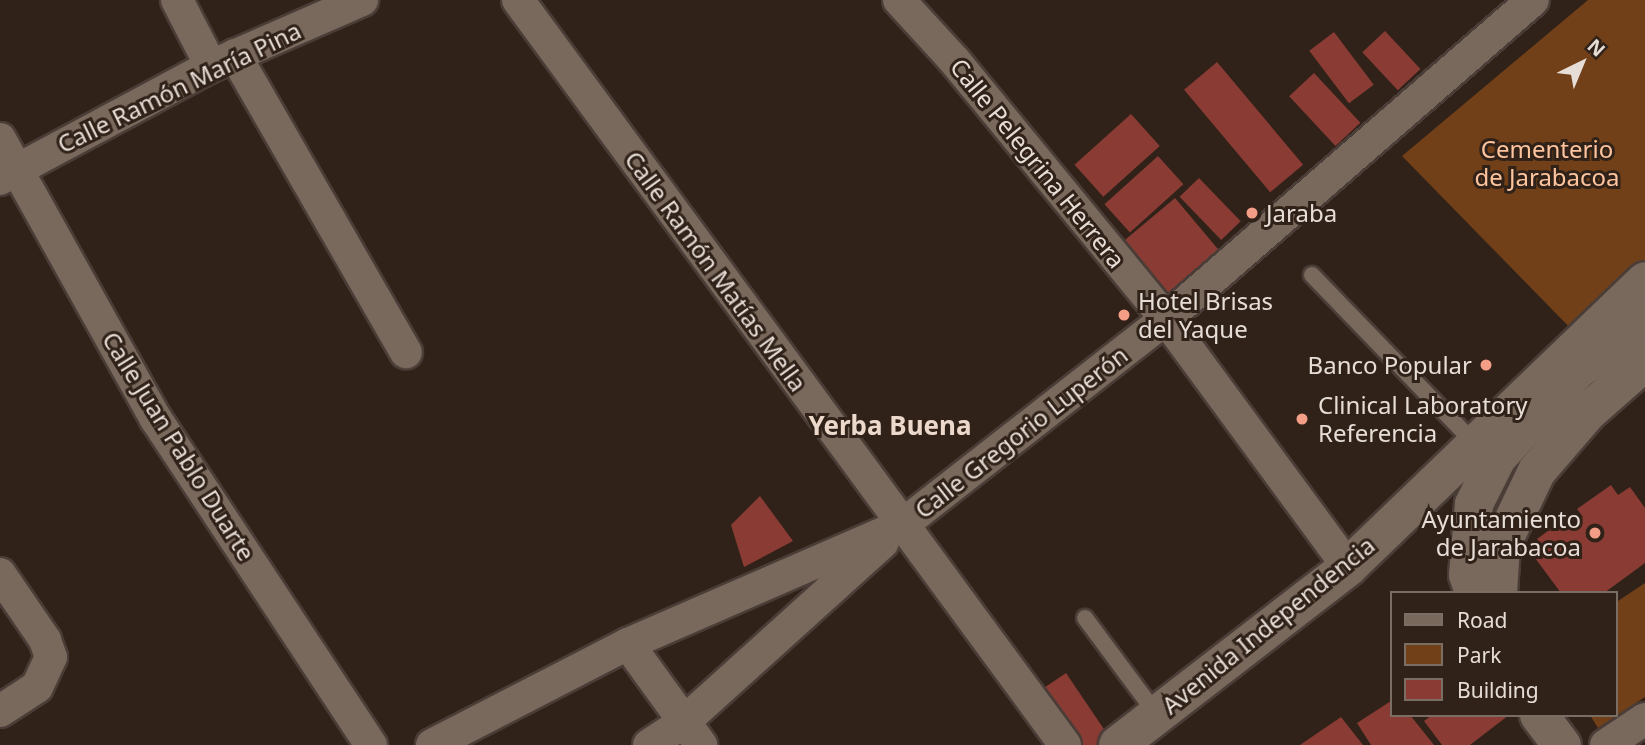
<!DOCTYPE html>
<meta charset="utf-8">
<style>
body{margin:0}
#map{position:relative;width:1645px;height:745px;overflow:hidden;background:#302218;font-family:"Noto Sans",sans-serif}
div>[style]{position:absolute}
.green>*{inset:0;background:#714019}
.building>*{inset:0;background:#893b34;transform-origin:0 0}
.roads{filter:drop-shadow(2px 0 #4a3d37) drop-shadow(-2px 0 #4a3d37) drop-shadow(0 2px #4a3d37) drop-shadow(0 -2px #4a3d37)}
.service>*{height:16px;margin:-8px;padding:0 8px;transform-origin:8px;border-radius:8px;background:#79685c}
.minor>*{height:32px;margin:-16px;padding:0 16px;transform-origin:16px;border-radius:16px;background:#79685c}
.tertiary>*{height:38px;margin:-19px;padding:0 19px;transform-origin:19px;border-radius:19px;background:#79685c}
.secondary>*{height:38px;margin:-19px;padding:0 19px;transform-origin:19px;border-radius:19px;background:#79685c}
.dots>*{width:19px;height:19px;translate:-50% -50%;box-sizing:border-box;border:4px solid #302218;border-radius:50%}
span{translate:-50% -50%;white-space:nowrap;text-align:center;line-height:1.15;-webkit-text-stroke:6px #302218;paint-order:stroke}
.street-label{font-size:24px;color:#e7ddd7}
.park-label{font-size:24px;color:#fdc49d}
.poi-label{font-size:24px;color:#e7ddd7}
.left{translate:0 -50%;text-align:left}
.right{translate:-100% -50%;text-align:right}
.neighbourhood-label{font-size:26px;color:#edd9cc;font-weight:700}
.legend{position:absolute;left:1390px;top:591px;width:228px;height:126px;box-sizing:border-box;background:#302218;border:2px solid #796d64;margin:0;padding:9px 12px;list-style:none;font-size:21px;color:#e7ddd7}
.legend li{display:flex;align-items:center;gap:14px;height:35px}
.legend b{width:35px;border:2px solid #796d64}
.north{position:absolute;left:1547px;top:28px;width:70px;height:70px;-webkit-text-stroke:5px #302218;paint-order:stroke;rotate:43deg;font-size:19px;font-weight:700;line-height:28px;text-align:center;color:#e7ddd7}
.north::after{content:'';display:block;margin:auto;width:24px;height:32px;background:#e7ddd7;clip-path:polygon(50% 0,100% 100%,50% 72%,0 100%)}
</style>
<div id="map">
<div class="green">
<div style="clip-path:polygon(1588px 0,1645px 0,1645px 264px,1579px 337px,1402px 156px)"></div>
<div style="clip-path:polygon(1645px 583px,1645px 697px,1598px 728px,1590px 715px,1615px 715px,1615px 603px)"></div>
</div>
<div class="building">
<div style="left:1385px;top:31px;width:52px;height:31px;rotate:47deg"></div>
<div style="left:1334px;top:32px;width:66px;height:31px;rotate:53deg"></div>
<div style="left:1217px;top:62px;width:134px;height:43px;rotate:50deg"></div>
<div style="left:1314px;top:73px;width:68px;height:34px;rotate:47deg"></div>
<div style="left:1131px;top:114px;width:43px;height:76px;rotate:48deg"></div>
<div style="left:1158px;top:156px;width:38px;height:72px;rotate:48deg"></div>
<div style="left:1199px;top:178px;width:60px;height:27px;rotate:46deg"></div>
<div style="left:1175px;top:198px;width:69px;height:67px;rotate:50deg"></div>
<div style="clip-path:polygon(1611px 485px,1618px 495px,1630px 487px,1645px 508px,1645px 563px,1604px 593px,1561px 593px,1535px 558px,1545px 551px,1537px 539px,1564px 519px,1570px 527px,1583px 517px,1577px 509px)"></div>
<div style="clip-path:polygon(760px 496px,793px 541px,744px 567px,731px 525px)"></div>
<div style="clip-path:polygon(1066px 673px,1114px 744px,1112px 745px,1072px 745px,1038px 692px)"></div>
<div style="clip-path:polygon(1391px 701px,1391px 715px,1410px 715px,1434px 745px,1371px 745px,1357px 723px)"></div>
<div style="clip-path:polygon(1432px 715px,1509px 715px,1470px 745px,1442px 745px,1424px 721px)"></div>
<div style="clip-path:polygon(1341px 717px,1363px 745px,1300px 745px)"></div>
</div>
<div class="roads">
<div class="service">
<div style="left:1312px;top:275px;width:235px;rotate:46deg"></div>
<div style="left:1085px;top:618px;width:121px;rotate:53.4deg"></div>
</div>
<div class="minor">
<div style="left:177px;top:0;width:74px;rotate:62.7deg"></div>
<div style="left:518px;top:0;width:924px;rotate:53.71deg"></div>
<div style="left:899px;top:0;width:81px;rotate:47.5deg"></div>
<div style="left:954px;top:60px;width:335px;rotate:50.7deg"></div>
<div style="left:1166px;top:319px;width:308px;rotate:53.7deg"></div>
<div style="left:235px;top:55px;width:343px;rotate:60.1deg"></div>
<div style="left:0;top:139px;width:321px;rotate:60.9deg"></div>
<div style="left:156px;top:419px;width:391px;rotate:56.6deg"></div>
<div style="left:0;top:179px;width:239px;rotate:-28.2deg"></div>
<div style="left:211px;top:66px;width:165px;rotate:-23.6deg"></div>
<div style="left:0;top:574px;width:80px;rotate:55.7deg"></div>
<div style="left:45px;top:640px;width:18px;rotate:71deg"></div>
<div style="left:51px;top:657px;width:33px;rotate:115deg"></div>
<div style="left:37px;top:687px;width:44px;rotate:147deg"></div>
<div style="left:628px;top:644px;width:125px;rotate:54.1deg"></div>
<div style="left:432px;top:745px;width:220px;rotate:-27.3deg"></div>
<div style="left:628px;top:644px;width:299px;rotate:-23.5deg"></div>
<div style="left:902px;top:525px;width:335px;rotate:-38deg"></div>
<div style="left:1166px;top:319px;width:486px;rotate:-41deg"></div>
<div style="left:649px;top:745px;width:42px;rotate:-33.3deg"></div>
<div style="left:684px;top:722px;width:268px;rotate:-42.1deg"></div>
<div style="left:1606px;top:745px;width:47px;rotate:-33.7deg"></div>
</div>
<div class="tertiary">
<div style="left:1118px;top:745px;width:291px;rotate:-37.7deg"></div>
<div style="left:1348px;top:567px;width:412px;rotate:-43.9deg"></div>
</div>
<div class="secondary">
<div style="left:1474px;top:593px;width:19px;rotate:-108deg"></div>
<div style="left:1468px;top:575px;width:71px;rotate:-85.2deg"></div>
<div style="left:1474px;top:504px;width:51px;rotate:-63.4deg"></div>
<div style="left:1497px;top:458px;width:119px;rotate:-47.7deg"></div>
<div style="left:1577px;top:370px;width:84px;rotate:-35.8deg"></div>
<div style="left:1498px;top:593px;width:47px;rotate:-86.3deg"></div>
<div style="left:1501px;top:546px;width:83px;rotate:-64.4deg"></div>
<div style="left:1537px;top:471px;width:78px;rotate:-49.2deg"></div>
<div style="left:1588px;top:412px;width:76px;rotate:-41.3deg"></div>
<div style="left:1539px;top:715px;width:38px;rotate:53deg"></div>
</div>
</div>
<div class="dots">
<div style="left:1252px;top:213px;background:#f49e87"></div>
<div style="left:1124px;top:315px;background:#f49e87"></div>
<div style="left:1486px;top:365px;background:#f49e87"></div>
<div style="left:1302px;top:419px;background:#f49e87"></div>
<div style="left:1595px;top:533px;background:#f49e87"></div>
</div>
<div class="street-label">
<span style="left:179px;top:87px;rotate:-26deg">Calle Ramón María Pina</span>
<span style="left:1038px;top:163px;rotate:51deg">Calle Pelegrina Herrera</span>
<span style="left:716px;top:271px;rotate:54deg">Calle Ramón Matías Mella</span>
<span style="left:1021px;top:432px;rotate:-38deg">Calle Gregorio Luperón</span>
<span style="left:179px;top:446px;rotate:58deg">Calle Juan Pablo Duarte</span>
<span style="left:1268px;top:625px;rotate:-39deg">Avenida Independencia</span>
</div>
<div class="park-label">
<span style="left:1547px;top:163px">Cementerio<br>de Jarabacoa</span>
</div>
<div class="poi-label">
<span class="left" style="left:1266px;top:213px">Jaraba</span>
<span class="left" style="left:1138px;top:315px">Hotel Brisas<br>del Yaque</span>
<span class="right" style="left:1472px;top:365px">Banco Popular</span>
<span class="left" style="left:1318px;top:419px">Clinical Laboratory<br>Referencia</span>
<span class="right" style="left:1581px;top:533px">Ayuntamiento<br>de Jarabacoa</span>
</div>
<div class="neighbourhood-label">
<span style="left:890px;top:426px">Yerba Buena</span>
</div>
<ul class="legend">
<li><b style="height:9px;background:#79685c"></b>Road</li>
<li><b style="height:19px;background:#714019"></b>Park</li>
<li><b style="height:19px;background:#893b34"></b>Building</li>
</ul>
<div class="north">N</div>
</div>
